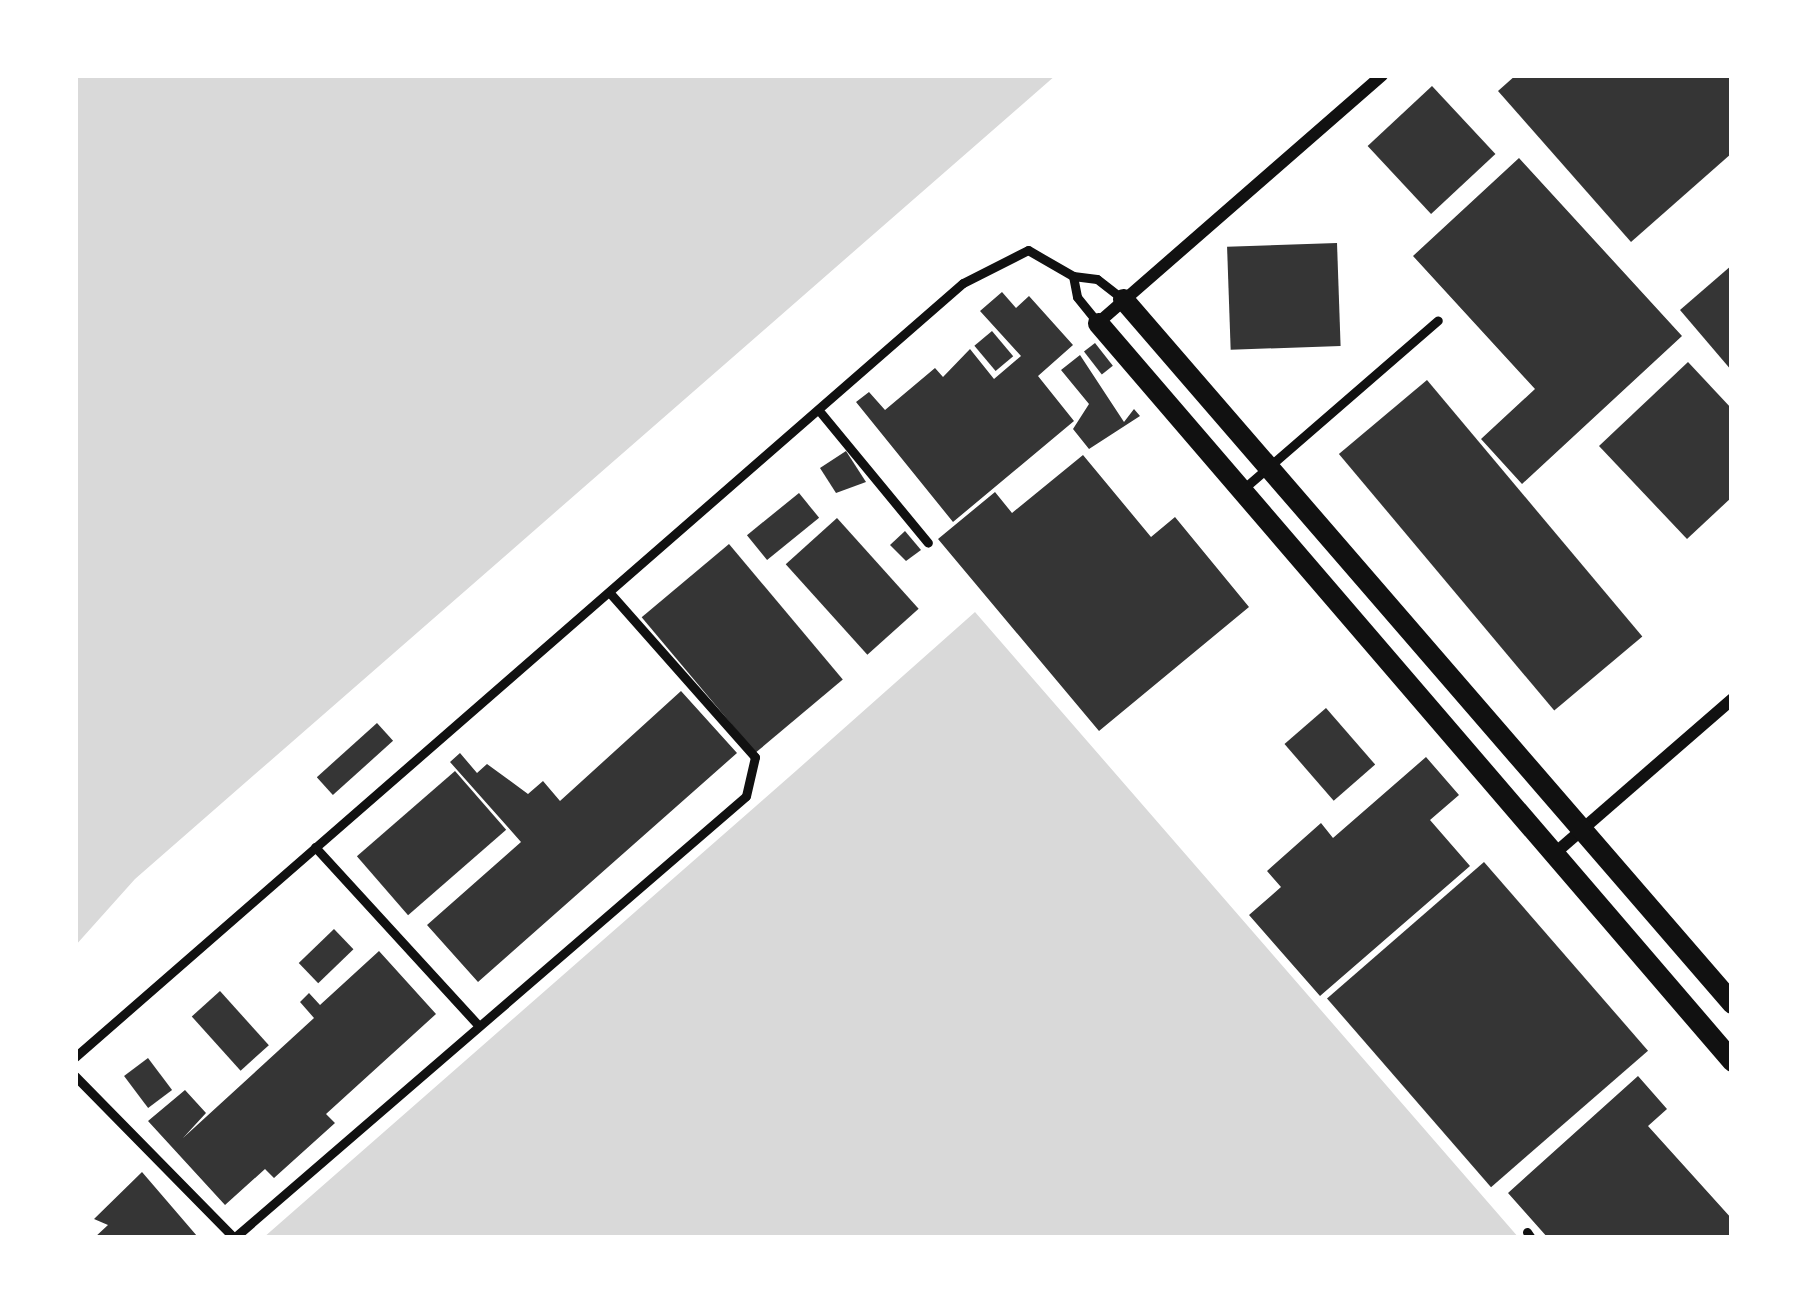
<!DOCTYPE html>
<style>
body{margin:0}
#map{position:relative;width:1807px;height:1313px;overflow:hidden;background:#fff;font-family:"Fira Sans Condensed",sans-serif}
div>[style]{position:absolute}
.water>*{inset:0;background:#d9d9d9}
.building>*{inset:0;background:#353535;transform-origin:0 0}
.service>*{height:9px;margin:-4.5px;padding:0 4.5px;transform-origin:4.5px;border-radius:4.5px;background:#111}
.minor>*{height:12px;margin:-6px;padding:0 6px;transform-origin:6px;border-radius:6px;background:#111}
.tertiary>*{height:21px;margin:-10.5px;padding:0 10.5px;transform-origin:10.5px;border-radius:10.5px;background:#111}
span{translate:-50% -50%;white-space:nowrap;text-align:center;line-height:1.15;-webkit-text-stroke:9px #fff;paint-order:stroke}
.frame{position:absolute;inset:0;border:78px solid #fff;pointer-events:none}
</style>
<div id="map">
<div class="water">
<div style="clip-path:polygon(75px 75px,1056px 75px,135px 879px,75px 946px)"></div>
<div style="clip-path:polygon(975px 612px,1519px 1238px,263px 1238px,797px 770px)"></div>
</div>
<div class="building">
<div style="clip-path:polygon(1516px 75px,1732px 75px,1732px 153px,1631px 242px,1498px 91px)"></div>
<div style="left:1432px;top:86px;width:93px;height:88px;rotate:47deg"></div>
<div style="clip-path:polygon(1519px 158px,1682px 336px,1522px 484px,1481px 439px,1535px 389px,1413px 256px)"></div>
<div style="left:1337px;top:243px;width:103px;height:110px;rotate:88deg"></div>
<div style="clip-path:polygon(1732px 265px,1732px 371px,1680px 310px)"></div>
<div style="clip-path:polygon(1002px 292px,1016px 308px,1029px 296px,1073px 345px,1038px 376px,1074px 421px,953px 522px,856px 402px,869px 392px,885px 410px,935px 368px,943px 377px,970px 349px,994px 379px,1021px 356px,980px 311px)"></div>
<div style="left:992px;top:331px;width:33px;height:23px;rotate:50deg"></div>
<div style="left:1095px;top:343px;width:29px;height:14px;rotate:52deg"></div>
<div style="clip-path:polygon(1080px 355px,1124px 422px,1134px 409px,1140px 416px,1089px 449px,1073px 429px,1089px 404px,1061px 370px)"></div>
<div style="clip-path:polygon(1688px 362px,1732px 409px,1732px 497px,1687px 539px,1599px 446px)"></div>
<div style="left:1427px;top:380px;width:335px;height:115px;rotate:50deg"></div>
<div style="clip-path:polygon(846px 451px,866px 482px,836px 493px,820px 468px)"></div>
<div style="clip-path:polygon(1083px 455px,1151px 537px,1175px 517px,1249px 607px,1099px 731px,938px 539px,995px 492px,1012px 513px)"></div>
<div style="left:799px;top:493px;width:32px;height:67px;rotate:51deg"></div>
<div style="left:837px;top:518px;width:122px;height:69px;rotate:48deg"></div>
<div style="clip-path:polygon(905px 531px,921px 550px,906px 561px,890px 545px)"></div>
<div style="left:729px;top:544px;width:177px;height:114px;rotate:50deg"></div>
<div style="clip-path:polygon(681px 691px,737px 753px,478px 982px,427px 925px,521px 842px,450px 762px,460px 753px,477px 773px,487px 764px,528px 794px,543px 781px,560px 801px)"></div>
<div style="left:1326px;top:708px;width:75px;height:55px;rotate:49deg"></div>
<div style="left:377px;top:723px;width:24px;height:81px;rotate:48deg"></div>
<div style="clip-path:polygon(1426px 757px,1459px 795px,1430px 820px,1470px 866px,1320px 996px,1249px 915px,1281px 887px,1267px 871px,1321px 823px,1333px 838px)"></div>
<div style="left:455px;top:771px;width:78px;height:130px;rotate:49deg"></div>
<div style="left:1484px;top:862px;width:250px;height:208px;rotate:49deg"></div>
<div style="left:334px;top:929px;width:28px;height:49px;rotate:46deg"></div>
<div style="clip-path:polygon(379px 951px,436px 1014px,326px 1114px,335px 1123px,274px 1178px,265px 1169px,225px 1205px,148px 1121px,185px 1090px,206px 1113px,183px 1138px,314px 1018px,300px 1002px,309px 993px,320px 1005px)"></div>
<div style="left:220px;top:991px;width:73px;height:38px;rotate:48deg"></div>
<div style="left:148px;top:1058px;width:40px;height:30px;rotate:53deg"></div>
<div style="clip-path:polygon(1638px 1076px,1667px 1109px,1648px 1126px,1732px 1219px,1732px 1238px,1548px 1238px,1508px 1193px)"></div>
<div style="clip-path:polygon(142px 1172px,197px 1236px,94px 1238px,108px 1225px,94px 1219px)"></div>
</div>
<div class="service">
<div style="left:1073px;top:276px;width:21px;rotate:79deg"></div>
<div style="left:1077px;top:297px;width:33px;rotate:51deg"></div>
<div style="left:821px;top:413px;width:168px;rotate:50.5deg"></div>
<div style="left:1242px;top:490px;width:259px;rotate:-40.9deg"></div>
<div style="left:315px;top:847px;width:241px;rotate:47.5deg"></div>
<div style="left:75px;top:1057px;width:1178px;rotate:-41.08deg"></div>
<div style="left:963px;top:283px;width:73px;rotate:-26.9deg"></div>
<div style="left:1028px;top:250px;width:52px;rotate:30deg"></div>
<div style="left:1073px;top:276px;width:24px;rotate:7deg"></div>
<div style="left:1097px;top:279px;width:33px;rotate:38deg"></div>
<div style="left:75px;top:1076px;width:227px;rotate:45.5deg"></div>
<div style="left:234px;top:1238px;width:676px;rotate:-40.8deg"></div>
<div style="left:746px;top:796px;width:40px;rotate:-77deg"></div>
<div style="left:755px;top:757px;width:220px;rotate:-131.5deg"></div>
<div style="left:1527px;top:1232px;width:7px;rotate:56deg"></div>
</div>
<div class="minor">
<div style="left:1098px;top:323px;width:377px;rotate:-41.1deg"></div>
<div style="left:1554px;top:854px;width:236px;rotate:-41deg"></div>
</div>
<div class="tertiary">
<div style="left:1123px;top:299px;width:931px;rotate:49.14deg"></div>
<div style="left:1098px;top:323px;width:973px;rotate:49.33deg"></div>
</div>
<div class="frame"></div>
</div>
